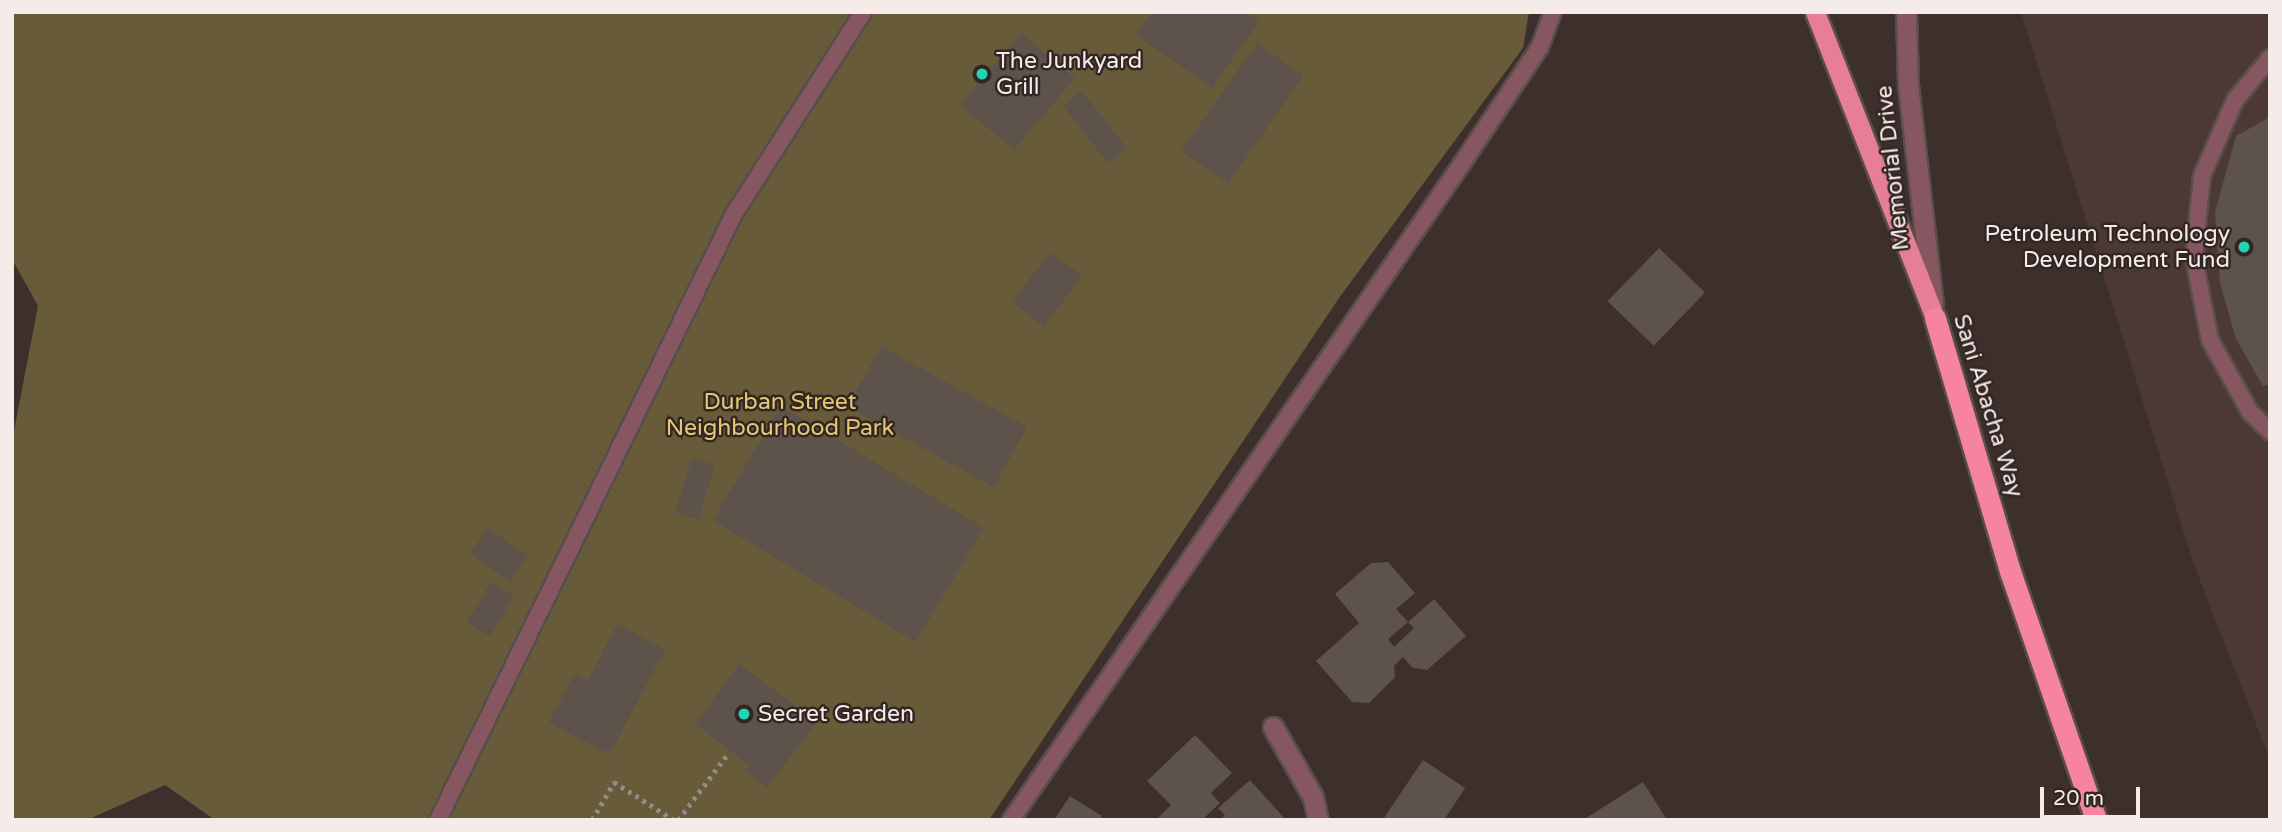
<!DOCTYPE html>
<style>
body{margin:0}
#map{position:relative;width:2282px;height:832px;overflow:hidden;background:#3d302c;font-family:"Varela Round",sans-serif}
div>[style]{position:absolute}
.built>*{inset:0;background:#4c3934}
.green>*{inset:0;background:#675b39}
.building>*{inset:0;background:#5e534a;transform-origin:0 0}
.path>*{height:4.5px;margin-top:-2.25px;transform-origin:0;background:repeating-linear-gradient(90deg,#968b88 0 3.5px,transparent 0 8.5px)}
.roads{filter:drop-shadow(2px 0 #5a4e4a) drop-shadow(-2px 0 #5a4e4a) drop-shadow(0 2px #5a4e4a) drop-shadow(0 -2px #5a4e4a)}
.service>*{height:16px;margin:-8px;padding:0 8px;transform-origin:8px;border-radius:8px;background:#865761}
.minor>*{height:19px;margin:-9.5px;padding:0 9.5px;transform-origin:9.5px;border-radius:9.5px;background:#865761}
.tertiary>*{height:19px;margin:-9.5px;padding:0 9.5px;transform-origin:9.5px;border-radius:9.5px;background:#865761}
.trunk>*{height:19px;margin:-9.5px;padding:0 9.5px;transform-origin:9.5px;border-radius:9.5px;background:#e67e96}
.motorway>*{height:21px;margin:-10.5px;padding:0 10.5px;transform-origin:10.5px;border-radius:10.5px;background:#f6849f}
.dots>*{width:19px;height:19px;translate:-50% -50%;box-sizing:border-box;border:4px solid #322623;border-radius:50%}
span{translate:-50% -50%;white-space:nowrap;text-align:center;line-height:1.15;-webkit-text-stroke:5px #322623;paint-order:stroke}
.poi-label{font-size:23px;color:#f5ecea}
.left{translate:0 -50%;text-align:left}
.right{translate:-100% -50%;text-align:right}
.street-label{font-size:23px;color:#f5ecea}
.park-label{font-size:23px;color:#e6c772}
.frame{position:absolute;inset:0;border:14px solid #f5ecea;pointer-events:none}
.scale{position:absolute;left:2040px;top:787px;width:100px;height:32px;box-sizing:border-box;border:4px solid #f5ecea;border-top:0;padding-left:9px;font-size:21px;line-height:24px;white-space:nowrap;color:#f5ecea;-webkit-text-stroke:5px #322623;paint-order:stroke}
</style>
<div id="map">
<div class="built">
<div style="clip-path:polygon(2021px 12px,2270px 12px,2270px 760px,2193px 562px)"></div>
</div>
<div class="green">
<div style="clip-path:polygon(12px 12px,1529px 12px,1523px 48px,1339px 298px,989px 820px,215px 820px,165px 785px,87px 820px,12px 820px,12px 441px,38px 306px,12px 259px)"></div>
</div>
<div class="building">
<div style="clip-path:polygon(1152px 12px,1248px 12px,1260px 20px,1212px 88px,1136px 35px)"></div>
<div style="left:1021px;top:33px;width:70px;height:94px;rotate:40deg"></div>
<div style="left:1257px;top:43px;width:57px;height:132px;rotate:35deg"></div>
<div style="left:1082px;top:91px;width:73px;height:24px;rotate:52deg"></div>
<div style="clip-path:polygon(2270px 117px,2270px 384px,2263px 386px,2236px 339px,2220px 283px,2215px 212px,2236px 136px)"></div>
<div style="left:1659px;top:248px;width:64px;height:74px;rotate:44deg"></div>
<div style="left:1050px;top:252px;width:40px;height:63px;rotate:37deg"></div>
<div style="left:881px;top:346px;width:167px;height:69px;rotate:29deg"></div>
<div style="left:781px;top:406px;width:237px;height:133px;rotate:31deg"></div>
<div style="left:692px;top:458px;width:24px;height:57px;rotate:17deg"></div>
<div style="left:488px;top:528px;width:49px;height:31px;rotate:35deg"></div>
<div style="clip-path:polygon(1388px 562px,1415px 593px,1396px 609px,1408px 622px,1388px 639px,1394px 647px,1414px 628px,1408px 622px,1434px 599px,1466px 636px,1427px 670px,1413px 668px,1403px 657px,1394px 666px,1395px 677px,1369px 703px,1352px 702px,1316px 661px,1359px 623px,1335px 594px,1371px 563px)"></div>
<div style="left:491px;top:582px;width:27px;height:47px;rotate:31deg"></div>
<div style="clip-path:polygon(617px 624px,665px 649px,610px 754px,549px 723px,575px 673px,588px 680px)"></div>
<div style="clip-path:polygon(739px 664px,817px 721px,767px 788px,745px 771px,749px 765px,695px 724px)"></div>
<div style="clip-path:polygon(1195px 735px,1232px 773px,1211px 793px,1220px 803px,1202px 820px,1156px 820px,1171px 805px,1147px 781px)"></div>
<div style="clip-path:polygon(1423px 760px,1465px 788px,1444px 820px,1387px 820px,1384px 818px)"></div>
<div style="clip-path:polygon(1250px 780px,1286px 820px,1220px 820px,1225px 815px,1218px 808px)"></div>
<div style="clip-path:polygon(1643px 782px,1667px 820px,1583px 820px)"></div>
<div style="clip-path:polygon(1070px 796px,1102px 816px,1100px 820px,1054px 820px)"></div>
</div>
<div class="path">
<div style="left:592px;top:820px;width:44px;rotate:-59.9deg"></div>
<div style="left:614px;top:782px;width:71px;rotate:32.3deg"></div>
<div style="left:678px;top:820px;width:80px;rotate:-53.1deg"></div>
</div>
<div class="roads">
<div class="service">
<div style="left:2270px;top:58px;width:55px;rotate:129.8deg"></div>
<div style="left:2235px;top:100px;width:83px;rotate:113.5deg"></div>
<div style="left:2202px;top:176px;width:82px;rotate:95.6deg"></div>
<div style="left:2194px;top:258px;width:84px;rotate:79deg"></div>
<div style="left:2210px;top:340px;width:82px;rotate:60.9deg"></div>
<div style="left:2250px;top:412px;width:28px;rotate:44deg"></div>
<div style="left:438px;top:820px;width:674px;rotate:-63.97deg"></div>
<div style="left:734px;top:214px;width:240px;rotate:-57.4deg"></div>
<div style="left:1011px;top:820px;width:795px;rotate:-55.51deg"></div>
<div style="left:1461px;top:165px;width:142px;rotate:-56.2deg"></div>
<div style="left:1540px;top:47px;width:37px;rotate:-70deg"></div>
</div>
<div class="minor">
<div style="left:1273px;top:727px;width:81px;rotate:60.3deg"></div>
<div style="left:1313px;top:797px;width:24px;rotate:78deg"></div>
</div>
<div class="tertiary">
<div style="left:1906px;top:12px;width:73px;rotate:88.4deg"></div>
<div style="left:1908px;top:85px;width:220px;rotate:83.5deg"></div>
</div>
<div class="trunk">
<div style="left:1815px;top:12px;width:329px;rotate:68.6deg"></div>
</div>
<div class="motorway">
<div style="left:1935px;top:318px;width:267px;rotate:73.5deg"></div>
<div style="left:2011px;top:574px;width:260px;rotate:70.9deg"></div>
</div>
</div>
<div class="dots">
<div style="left:982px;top:74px;background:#20d5b0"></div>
<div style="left:2244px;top:247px;background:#20d5b0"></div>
<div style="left:744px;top:714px;background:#20d5b0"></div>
</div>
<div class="poi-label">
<span class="left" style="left:996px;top:74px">The Junkyard<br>Grill</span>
<span class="right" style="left:2230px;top:247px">Petroleum Technology<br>Development Fund</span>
<span class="left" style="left:758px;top:714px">Secret Garden</span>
</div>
<div class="street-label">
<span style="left:1893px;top:168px;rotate:-96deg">Memorial Drive</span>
<span style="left:1988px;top:406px;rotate:73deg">Sani Abacha Way</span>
</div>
<div class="park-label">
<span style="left:780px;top:415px">Durban Street<br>Neighbourhood Park</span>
</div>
<div class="frame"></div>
<div class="scale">20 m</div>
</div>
